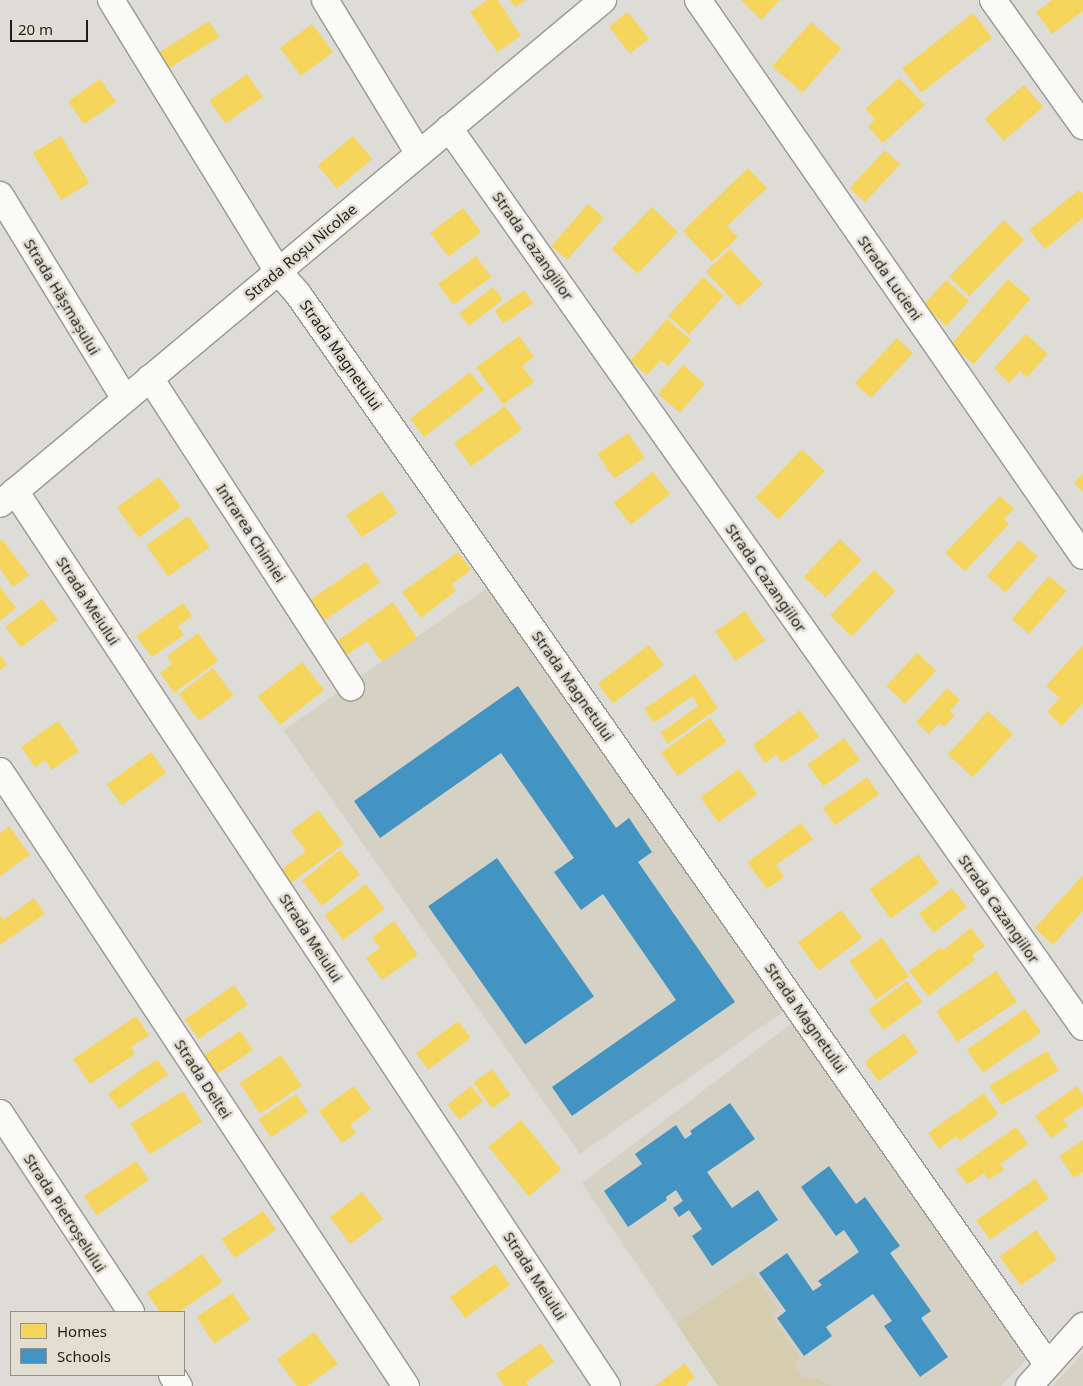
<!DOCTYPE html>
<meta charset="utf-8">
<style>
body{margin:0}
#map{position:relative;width:1083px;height:1386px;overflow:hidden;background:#dedcd6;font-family:"Noto Sans",sans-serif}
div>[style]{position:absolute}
.built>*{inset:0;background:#d5d2c5;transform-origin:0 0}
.green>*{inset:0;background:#d6ccae}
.homes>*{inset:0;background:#f6d55c;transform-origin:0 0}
.schools>*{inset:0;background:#4393c3;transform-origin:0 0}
.roads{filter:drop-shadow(1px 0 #989792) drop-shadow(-1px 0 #989792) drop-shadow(0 1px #989792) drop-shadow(0 -1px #989792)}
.minor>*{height:26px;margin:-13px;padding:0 13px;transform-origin:13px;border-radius:13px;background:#fafaf9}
span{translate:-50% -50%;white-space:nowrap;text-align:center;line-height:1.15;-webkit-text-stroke:5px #e2ded2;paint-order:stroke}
.street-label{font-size:15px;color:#201e1a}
.legend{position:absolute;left:10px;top:1311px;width:175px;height:65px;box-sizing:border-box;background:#e2ded2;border:1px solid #949188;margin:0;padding:6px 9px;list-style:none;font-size:15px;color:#201e1a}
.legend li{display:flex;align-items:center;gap:10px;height:25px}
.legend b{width:25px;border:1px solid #949188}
.scale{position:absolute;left:10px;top:20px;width:78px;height:22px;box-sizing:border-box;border:2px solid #201e1a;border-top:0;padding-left:6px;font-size:15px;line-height:18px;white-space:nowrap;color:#201e1a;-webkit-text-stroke:4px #e2ded2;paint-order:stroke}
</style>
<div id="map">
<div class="built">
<div style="left:494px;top:583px;width:517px;height:257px;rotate:55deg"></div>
<div style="clip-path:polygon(796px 1020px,1031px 1355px,1001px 1386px,718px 1386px,582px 1183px)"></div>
<div style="clip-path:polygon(1083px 1353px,1083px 1386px,1053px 1386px)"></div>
</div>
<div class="green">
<div style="clip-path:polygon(752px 1272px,778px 1309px,770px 1315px,801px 1358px,793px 1364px,803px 1378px,817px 1378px,832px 1386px,718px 1386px,677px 1324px)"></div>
</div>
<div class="homes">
<div style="clip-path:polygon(487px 0,498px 0,521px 36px,497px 52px,470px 12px)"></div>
<div style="clip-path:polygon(510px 0,526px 0,515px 7px)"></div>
<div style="clip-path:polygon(741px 0,780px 0,761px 20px)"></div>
<div style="clip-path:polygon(1052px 0,1083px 0,1083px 11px,1052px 34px,1036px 12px)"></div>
<div style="left:628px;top:12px;width:34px;height:24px;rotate:52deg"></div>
<div style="left:973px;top:13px;width:31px;height:90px;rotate:52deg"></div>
<div style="left:209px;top:21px;width:19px;height:65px;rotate:58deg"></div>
<div style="left:811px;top:22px;width:40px;height:59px;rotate:41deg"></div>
<div style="left:312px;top:24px;width:35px;height:40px;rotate:53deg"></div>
<div style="left:247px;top:74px;width:28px;height:46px;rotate:55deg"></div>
<div style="clip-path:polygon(899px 78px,925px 105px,883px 143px,868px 127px,875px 119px,865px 109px)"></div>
<div style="left:100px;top:79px;width:28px;height:39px;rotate:55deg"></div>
<div style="left:1024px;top:85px;width:29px;height:52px;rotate:49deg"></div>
<div style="left:61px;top:136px;width:55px;height:33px;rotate:59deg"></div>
<div style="left:353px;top:136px;width:30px;height:46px;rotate:50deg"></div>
<div style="left:885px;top:150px;width:21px;height:52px;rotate:43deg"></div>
<div style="clip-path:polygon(748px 168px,767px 188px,727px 226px,738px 237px,712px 262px,683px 231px)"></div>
<div style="clip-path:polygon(1079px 190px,1083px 195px,1083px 218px,1045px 249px,1029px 230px)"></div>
<div style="left:588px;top:204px;width:21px;height:56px;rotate:41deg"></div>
<div style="left:652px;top:207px;width:36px;height:58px;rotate:44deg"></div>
<div style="left:463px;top:208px;width:30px;height:41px;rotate:53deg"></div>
<div style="left:1004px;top:220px;width:28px;height:79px;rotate:44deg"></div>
<div style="left:730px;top:249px;width:48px;height:33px;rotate:47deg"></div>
<div style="left:476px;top:256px;width:26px;height:47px;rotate:54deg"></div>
<div style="left:703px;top:277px;width:28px;height:52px;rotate:42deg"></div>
<div style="left:1008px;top:279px;width:30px;height:87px;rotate:41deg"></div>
<div style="left:946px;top:280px;width:31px;height:34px;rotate:42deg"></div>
<div style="left:493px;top:287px;width:16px;height:43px;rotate:52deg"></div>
<div style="left:524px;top:290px;width:16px;height:36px;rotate:55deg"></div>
<div style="clip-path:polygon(667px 319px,691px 340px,668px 366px,661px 360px,647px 375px,630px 361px)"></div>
<div style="clip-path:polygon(1026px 334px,1048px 354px,1027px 377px,1020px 371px,1009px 383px,994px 368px)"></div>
<div style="clip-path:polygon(519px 336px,534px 357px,522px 366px,534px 382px,503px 404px,476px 367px)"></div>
<div style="left:897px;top:338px;width:22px;height:62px;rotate:43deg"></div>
<div style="left:683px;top:365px;width:29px;height:38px;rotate:41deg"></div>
<div style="left:470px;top:372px;width:23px;height:76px;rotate:52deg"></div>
<div style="left:505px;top:406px;width:29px;height:63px;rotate:54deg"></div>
<div style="left:628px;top:433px;width:30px;height:37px;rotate:56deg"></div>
<div style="left:802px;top:449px;width:32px;height:67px;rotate:44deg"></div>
<div style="left:653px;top:472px;width:28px;height:50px;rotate:52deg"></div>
<div style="clip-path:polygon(1083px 474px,1083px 492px,1074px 483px)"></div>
<div style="left:159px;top:477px;width:37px;height:52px;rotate:54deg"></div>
<div style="left:382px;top:491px;width:27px;height:43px;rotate:56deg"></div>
<div style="clip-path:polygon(1000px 496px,1014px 509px,1004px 519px,1009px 524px,965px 571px,945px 553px)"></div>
<div style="left:188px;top:516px;width:38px;height:51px;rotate:55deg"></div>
<div style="clip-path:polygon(2px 539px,29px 575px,13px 587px,0 569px,0 541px)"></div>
<div style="left:840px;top:539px;width:30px;height:52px;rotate:44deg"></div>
<div style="left:1019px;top:540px;width:25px;height:48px;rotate:42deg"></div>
<div style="clip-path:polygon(458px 552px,471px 570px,452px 584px,456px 591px,421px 618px,402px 592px)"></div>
<div style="left:366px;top:562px;width:25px;height:67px;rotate:56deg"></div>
<div style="left:874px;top:570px;width:30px;height:63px;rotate:44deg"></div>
<div style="left:1049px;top:576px;width:23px;height:57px;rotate:41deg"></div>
<div style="clip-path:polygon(0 587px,16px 608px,0 621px)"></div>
<div style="left:42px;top:599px;width:26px;height:46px;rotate:53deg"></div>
<div style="clip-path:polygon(393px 602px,417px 638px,382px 662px,367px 641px,347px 655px,337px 641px)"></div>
<div style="clip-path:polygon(183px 603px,192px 616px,178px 626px,184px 635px,152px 657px,136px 636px)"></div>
<div style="left:745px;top:611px;width:36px;height:36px;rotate:56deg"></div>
<div style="clip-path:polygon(198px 633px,218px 661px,174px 693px,160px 673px,172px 664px,167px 656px)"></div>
<div style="left:649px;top:645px;width:25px;height:64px;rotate:53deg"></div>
<div style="clip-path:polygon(1083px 645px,1083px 703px,1062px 726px,1047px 712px,1060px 698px,1046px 686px)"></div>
<div style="left:917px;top:653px;width:26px;height:45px;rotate:43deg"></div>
<div style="clip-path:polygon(0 655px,7px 665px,0 670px)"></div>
<div style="left:302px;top:662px;width:36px;height:56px;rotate:52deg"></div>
<div style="left:213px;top:668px;width:34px;height:43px;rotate:53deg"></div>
<div style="clip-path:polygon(695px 674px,718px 708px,668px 744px,660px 733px,698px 706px,692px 696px,654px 723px,644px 709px)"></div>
<div style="clip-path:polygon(947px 688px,960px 700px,950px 711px,955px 715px,944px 727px,939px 723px,929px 734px,916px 722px)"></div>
<div style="clip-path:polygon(800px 710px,819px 737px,782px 763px,776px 755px,765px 763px,753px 745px)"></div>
<div style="left:988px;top:711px;width:34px;height:59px;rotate:43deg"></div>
<div style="left:710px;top:718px;width:29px;height:60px;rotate:55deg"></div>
<div style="clip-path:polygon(58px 721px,79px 751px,52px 770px,45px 760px,35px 767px,21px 747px)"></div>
<div style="left:844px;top:738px;width:27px;height:45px;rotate:54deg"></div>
<div style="left:151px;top:752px;width:26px;height:55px;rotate:54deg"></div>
<div style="left:739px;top:769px;width:31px;height:48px;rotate:54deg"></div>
<div style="left:867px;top:777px;width:21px;height:54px;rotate:55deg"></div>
<div style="clip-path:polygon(318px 810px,344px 844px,291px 883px,281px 870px,306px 851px,291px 831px)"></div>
<div style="clip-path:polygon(801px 823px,813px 839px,776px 865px,784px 877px,767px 889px,747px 862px)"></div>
<div style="clip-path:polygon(9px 826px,30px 855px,0 876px,0 833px)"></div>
<div style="left:340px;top:850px;width:32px;height:49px;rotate:51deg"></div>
<div style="left:918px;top:854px;width:36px;height:60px;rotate:54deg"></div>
<div style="clip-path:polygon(1083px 875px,1083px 911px,1053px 945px,1035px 928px)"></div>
<div style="left:366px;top:884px;width:31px;height:52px;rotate:53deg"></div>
<div style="left:952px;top:888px;width:24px;height:42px;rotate:52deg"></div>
<div style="clip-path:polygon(34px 898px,45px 914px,0 945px,0 915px,3px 920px)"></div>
<div style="left:841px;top:910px;width:35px;height:54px;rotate:53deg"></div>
<div style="clip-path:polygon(394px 921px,418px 955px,382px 980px,366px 958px,380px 948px,372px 937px)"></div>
<div style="clip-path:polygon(971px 928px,985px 946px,972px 955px,975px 960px,928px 996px,909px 971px,941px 947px,943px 950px)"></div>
<div style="left:882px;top:938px;width:47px;height:40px;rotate:55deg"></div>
<div style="left:996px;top:971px;width:37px;height:72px;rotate:56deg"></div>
<div style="left:907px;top:981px;width:26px;height:48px;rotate:54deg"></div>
<div style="left:234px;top:985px;width:24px;height:60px;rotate:55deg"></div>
<div style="left:1025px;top:1009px;width:28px;height:71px;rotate:55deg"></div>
<div style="clip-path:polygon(136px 1016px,149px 1035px,131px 1047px,135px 1054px,90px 1084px,73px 1059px)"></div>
<div style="left:458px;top:1021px;width:21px;height:53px;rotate:53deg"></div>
<div style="left:240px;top:1031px;width:23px;height:47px;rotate:56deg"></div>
<div style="left:904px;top:1033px;width:24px;height:49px;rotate:54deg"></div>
<div style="left:1047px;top:1051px;width:23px;height:67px;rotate:59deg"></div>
<div style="left:281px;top:1055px;width:37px;height:50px;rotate:56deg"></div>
<div style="left:157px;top:1059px;width:19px;height:60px;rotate:55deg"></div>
<div style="left:492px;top:1069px;width:32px;height:23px;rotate:54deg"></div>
<div style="clip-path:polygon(354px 1086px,371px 1109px,350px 1125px,356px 1133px,342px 1143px,319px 1111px)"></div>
<div style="left:471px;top:1086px;width:19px;height:30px;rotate:51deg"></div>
<div style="clip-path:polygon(1077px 1086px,1083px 1095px,1083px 1106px,1063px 1120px,1068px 1126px,1051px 1138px,1035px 1116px)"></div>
<div style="left:183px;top:1091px;width:36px;height:62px;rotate:58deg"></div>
<div style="clip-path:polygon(984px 1093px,998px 1114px,960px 1141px,956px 1136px,939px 1149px,928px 1133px)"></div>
<div style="left:296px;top:1094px;width:22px;height:45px;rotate:56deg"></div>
<div style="left:521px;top:1120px;width:64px;height:42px;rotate:51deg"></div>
<div style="clip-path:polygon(1016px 1127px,1028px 1144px,1000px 1164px,1004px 1170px,988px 1180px,984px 1173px,967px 1185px,956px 1169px)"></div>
<div style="clip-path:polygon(1083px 1140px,1083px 1172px,1074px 1178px,1059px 1156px)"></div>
<div style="left:136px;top:1161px;width:23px;height:63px;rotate:56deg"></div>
<div style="left:1035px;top:1179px;width:24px;height:72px;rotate:55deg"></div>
<div style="left:362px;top:1192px;width:34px;height:41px;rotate:52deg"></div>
<div style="left:263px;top:1211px;width:23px;height:50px;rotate:56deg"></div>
<div style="left:1036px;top:1230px;width:36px;height:45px;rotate:54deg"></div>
<div style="clip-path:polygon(202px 1254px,222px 1282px,179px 1312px,160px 1312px,147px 1293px)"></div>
<div style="left:495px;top:1264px;width:26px;height:56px;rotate:54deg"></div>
<div style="left:232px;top:1293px;width:32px;height:43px;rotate:56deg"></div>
<div style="clip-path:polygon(314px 1332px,338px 1364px,307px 1386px,297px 1386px,277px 1359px)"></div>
<div style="clip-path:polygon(541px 1343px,554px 1362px,526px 1382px,528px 1386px,504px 1386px,496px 1374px)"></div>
<div style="clip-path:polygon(685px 1363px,695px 1378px,686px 1384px,687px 1386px,655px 1386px)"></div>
</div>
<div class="schools">
<div style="clip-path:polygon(518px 686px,616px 828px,629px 818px,652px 852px,638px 862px,735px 1002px,572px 1116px,552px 1087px,676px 1000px,603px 894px,581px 910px,554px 872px,574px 858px,501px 753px,380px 838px,354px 801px)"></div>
<div style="left:497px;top:858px;width:169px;height:84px;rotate:55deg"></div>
<div style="clip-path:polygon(730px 1103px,755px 1139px,707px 1172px,732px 1208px,758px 1190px,778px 1220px,712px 1266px,692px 1236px,702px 1229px,689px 1210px,679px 1217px,673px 1208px,683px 1201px,676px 1190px,666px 1197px,667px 1200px,628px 1227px,604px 1191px,642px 1164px,635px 1154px,676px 1125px,685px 1139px,692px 1134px,690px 1131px)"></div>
<div style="clip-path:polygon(829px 1166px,856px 1204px,865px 1197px,900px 1246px,890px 1253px,931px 1311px,921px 1318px,948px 1357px,920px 1377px,884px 1326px,892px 1321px,873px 1294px,826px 1327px,832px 1336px,804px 1356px,777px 1318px,786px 1311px,759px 1273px,787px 1253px,813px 1291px,822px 1285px,818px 1281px,859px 1252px,844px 1230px,836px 1236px,801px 1187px)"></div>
</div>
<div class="roads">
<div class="minor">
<div style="left:111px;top:0;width:318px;rotate:58.4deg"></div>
<div style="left:278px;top:271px;width:30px;rotate:49deg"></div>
<div style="left:298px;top:294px;width:1307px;rotate:55deg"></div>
<div style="left:325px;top:0;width:180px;rotate:58.6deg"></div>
<div style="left:698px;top:0;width:676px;rotate:55.3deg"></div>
<div style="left:993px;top:0;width:155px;rotate:54.5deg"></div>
<div style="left:449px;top:128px;width:1100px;rotate:54.81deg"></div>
<div style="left:0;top:195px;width:239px;rotate:58.5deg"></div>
<div style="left:150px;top:378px;width:369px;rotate:57deg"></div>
<div style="left:15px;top:491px;width:1073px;rotate:56.52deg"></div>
<div style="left:0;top:504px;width:786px;rotate:-39.89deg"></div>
<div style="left:0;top:771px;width:737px;rotate:56.57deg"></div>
<div style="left:0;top:1113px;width:238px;rotate:56.6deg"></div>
<div style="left:172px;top:1375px;width:13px;rotate:58deg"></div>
<div style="left:1029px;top:1386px;width:81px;rotate:-48deg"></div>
</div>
</div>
<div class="street-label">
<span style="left:533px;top:246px;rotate:55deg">Strada Cazangiilor</span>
<span style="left:301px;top:252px;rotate:-40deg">Strada Roșu Nicolae</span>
<span style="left:890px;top:278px;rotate:55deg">Strada Lucieni</span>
<span style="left:62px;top:297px;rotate:59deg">Strada Hășmașului</span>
<span style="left:341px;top:355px;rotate:55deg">Strada Magnetului</span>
<span style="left:251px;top:533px;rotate:57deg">Intrarea Chimiei</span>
<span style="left:766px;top:578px;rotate:55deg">Strada Cazangiilor</span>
<span style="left:88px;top:601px;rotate:57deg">Strada Meiului</span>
<span style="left:573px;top:686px;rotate:55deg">Strada Magnetului</span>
<span style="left:999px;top:909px;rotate:55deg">Strada Cazangiilor</span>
<span style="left:311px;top:938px;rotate:57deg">Strada Meiului</span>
<span style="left:806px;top:1018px;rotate:55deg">Strada Magnetului</span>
<span style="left:203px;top:1079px;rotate:57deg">Strada Deltei</span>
<span style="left:65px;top:1213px;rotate:57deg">Strada Pietroșelului</span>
<span style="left:535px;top:1276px;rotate:57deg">Strada Meiului</span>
</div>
<ul class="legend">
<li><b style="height:14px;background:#f6d55c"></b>Homes</li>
<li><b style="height:14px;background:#4393c3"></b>Schools</li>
</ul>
<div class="scale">20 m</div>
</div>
